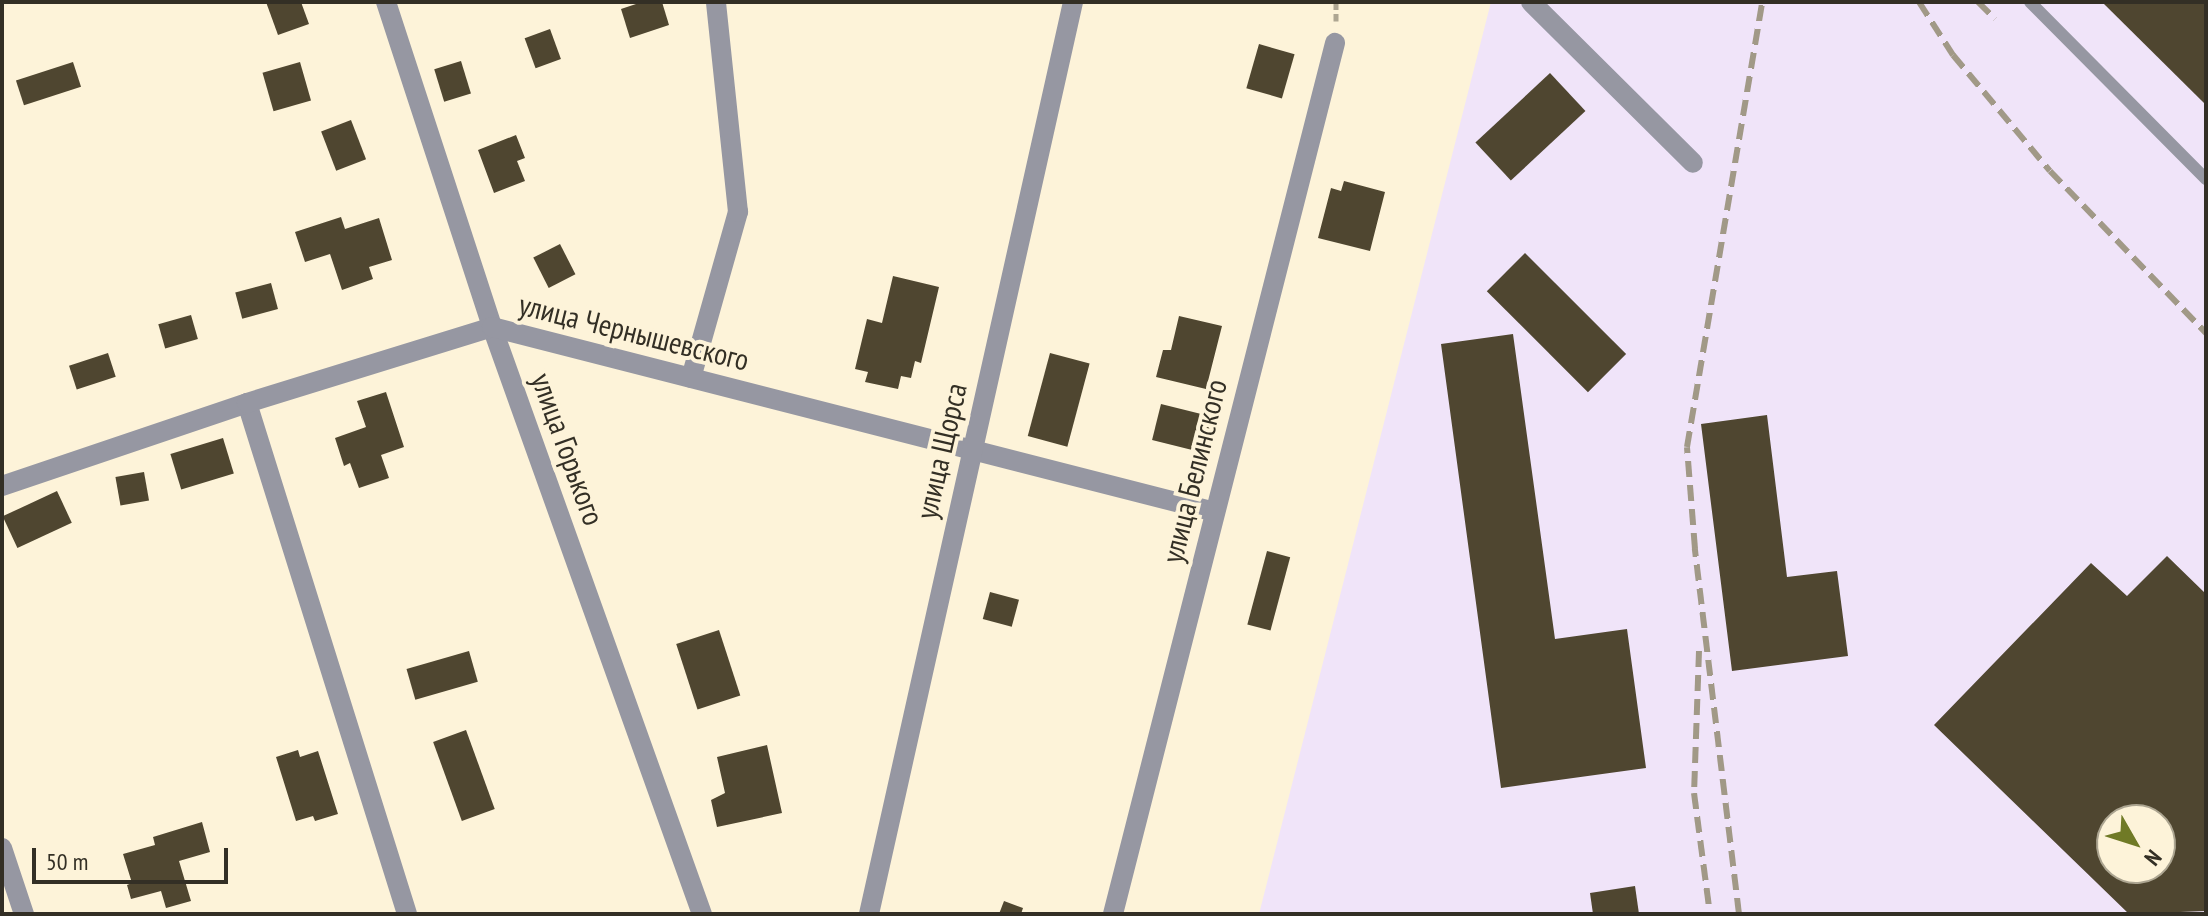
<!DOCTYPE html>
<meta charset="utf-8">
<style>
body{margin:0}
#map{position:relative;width:2208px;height:916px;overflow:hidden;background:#fdf3d9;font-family:"PT Sans Narrow",sans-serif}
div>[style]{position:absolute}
.industrial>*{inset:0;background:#f0e4f9}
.building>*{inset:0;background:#4f4630;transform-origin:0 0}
.path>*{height:5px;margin-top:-2.5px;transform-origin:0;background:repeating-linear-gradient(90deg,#aea692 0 8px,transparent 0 12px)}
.service>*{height:12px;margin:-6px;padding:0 6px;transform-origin:6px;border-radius:6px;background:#9697a2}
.minor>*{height:20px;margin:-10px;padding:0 10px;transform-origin:10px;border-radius:10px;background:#9697a2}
.rail>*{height:6px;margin-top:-3px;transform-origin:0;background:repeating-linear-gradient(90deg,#a19987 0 16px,transparent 0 24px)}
span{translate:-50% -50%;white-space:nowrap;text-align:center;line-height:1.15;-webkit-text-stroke:8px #fdf3d9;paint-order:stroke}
.street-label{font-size:30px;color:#332f25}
.frame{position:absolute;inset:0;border:4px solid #332f25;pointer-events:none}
.north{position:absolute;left:2096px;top:804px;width:80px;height:80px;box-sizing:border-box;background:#fdf3d9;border:2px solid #aca591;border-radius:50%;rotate:129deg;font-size:22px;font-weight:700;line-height:32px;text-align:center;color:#332f25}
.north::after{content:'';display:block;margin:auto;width:28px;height:36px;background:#707a26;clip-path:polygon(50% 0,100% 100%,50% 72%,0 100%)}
.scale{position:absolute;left:32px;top:848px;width:196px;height:36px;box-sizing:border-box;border:4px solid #332f25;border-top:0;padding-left:10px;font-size:24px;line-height:28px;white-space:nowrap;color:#332f25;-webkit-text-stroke:6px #fdf3d9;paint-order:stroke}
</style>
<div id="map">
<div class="industrial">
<div style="clip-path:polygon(evenodd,1491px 2px,2206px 2px,2206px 914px,1259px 914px,1491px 2px,2112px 820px,2160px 820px,2160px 868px,2112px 868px,2112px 820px)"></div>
</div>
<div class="building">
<div style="clip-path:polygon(266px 2px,301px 2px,309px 24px,278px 35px)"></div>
<div style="clip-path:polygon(642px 2px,662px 2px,669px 25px,630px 38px,621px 9px)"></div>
<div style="clip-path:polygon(2102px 2px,2206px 2px,2206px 103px,2205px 104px)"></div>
<div style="left:550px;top:29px;width:32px;height:27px;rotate:70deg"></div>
<div style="left:1259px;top:44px;width:37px;height:46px;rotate:16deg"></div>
<div style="left:461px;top:61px;width:34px;height:28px;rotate:73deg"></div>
<div style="left:73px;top:62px;width:26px;height:60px;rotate:72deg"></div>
<div style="left:300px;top:62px;width:40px;height:39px;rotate:74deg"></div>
<div style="left:1550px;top:73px;width:52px;height:102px;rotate:47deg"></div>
<div style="left:351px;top:120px;width:42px;height:32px;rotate:69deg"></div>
<div style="clip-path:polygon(516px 135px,525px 158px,517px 161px,525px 181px,494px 193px,478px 150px)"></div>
<div style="clip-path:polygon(1344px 181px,1385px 192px,1370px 251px,1318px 238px,1331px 188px,1341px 191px)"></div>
<div style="clip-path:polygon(341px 217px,345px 229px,379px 218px,392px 260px,369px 267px,373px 279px,342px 290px,330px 254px,305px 262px,295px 232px)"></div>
<div style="left:560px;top:244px;width:34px;height:30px;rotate:63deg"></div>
<div style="left:1525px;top:253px;width:143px;height:54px;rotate:45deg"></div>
<div style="clip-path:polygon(893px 276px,939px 287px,921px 363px,915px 361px,911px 378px,901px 376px,898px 389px,865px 382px,868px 372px,855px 369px,867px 319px,882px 323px)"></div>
<div style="left:271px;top:283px;width:27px;height:37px;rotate:75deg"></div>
<div style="left:191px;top:315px;width:25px;height:34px;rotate:74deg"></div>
<div style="clip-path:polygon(1179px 316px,1222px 326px,1206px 389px,1156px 377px,1163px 350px,1171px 350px)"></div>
<div style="clip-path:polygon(1513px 334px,1555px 639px,1627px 629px,1646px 768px,1501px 788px,1441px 344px)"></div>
<div style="left:108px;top:353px;width:25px;height:41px;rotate:72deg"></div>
<div style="left:1050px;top:353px;width:41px;height:86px;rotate:15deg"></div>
<div style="clip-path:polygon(386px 392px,404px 447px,381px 455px,389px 478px,359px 488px,350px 463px,344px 466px,335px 438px,366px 427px,357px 401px)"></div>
<div style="left:1161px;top:404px;width:58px;height:37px;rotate:14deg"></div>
<div style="clip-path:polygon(1767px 415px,1787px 577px,1837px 571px,1848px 656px,1732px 671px,1701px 424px)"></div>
<div style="left:223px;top:438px;width:37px;height:55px;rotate:73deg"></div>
<div style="left:144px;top:472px;width:29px;height:29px;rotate:80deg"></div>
<div style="left:57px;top:491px;width:35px;height:60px;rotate:65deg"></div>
<div style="left:1267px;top:551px;width:24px;height:76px;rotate:15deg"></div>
<div style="clip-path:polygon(evenodd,2167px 556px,2206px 594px,2206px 911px,2129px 914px,1934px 725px,2091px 563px,2127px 596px,2167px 556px,2112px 820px,2160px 820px,2160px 868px,2112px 868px,2112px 820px)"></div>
<div style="left:990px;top:592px;width:30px;height:28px;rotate:15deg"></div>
<div style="left:719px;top:630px;width:69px;height:45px;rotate:72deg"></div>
<div style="left:469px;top:651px;width:32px;height:65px;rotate:74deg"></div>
<div style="left:466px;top:730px;width:84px;height:35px;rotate:70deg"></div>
<div style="clip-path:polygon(767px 745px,782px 813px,717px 827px,711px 800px,725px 793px,717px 757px)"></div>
<div style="clip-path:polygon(298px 750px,300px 757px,318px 751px,338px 814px,315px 821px,313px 816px,296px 821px,276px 757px)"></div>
<div style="clip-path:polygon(202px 822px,210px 852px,179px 861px,191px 901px,166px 908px,161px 891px,131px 899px,127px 885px,132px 883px,123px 854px,155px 845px,153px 837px)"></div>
<div style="clip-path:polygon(1635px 886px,1639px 914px,1593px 914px,1590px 893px)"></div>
<div style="clip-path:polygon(1004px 901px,1023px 908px,1021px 914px,999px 914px)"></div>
</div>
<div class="path">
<div style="left:1336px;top:21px;width:19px;rotate:-90deg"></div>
</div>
<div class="service">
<div style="left:2030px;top:2px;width:250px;rotate:45.2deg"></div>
</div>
<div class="minor">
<div style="left:386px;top:2px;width:342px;rotate:71.9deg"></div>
<div style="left:492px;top:327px;width:623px;rotate:70.32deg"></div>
<div style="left:1531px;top:2px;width:228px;rotate:44.8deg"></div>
<div style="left:691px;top:378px;width:173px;rotate:-74.2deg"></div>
<div style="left:738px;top:212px;width:211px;rotate:-96deg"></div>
<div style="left:247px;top:403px;width:535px;rotate:72.61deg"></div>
<div style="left:2px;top:486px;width:259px;rotate:-18.7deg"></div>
<div style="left:247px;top:403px;width:257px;rotate:-17.2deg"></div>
<div style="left:492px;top:327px;width:746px;rotate:14.35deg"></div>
<div style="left:2px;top:848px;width:70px;rotate:71.6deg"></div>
<div style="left:869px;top:914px;width:935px;rotate:-77.39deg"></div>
<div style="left:1113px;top:914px;width:899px;rotate:-75.7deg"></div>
</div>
<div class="rail">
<div style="left:1919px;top:2px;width:63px;rotate:57.3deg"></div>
<div style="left:1953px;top:55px;width:151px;rotate:50.1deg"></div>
<div style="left:2050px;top:171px;width:225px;rotate:46.1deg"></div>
<div style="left:1978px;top:2px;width:24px;rotate:45deg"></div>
<div style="left:1699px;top:651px;width:142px;rotate:92deg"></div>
<div style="left:1694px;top:793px;width:122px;rotate:82.5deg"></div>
<div style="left:1739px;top:914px;width:368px;rotate:-96.9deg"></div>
<div style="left:1695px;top:549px;width:102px;rotate:-94.5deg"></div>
<div style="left:1687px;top:447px;width:451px;rotate:-80.4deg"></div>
</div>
<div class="street-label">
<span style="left:634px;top:332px;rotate:14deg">улица Чернышевского</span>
<span style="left:568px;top:449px;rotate:70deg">улица Горького</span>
<span style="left:941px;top:451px;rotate:-77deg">улица Щорса</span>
<span style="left:1194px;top:471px;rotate:-76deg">улица Белинского</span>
</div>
<div class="frame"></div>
<div class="north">N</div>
<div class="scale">50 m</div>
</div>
